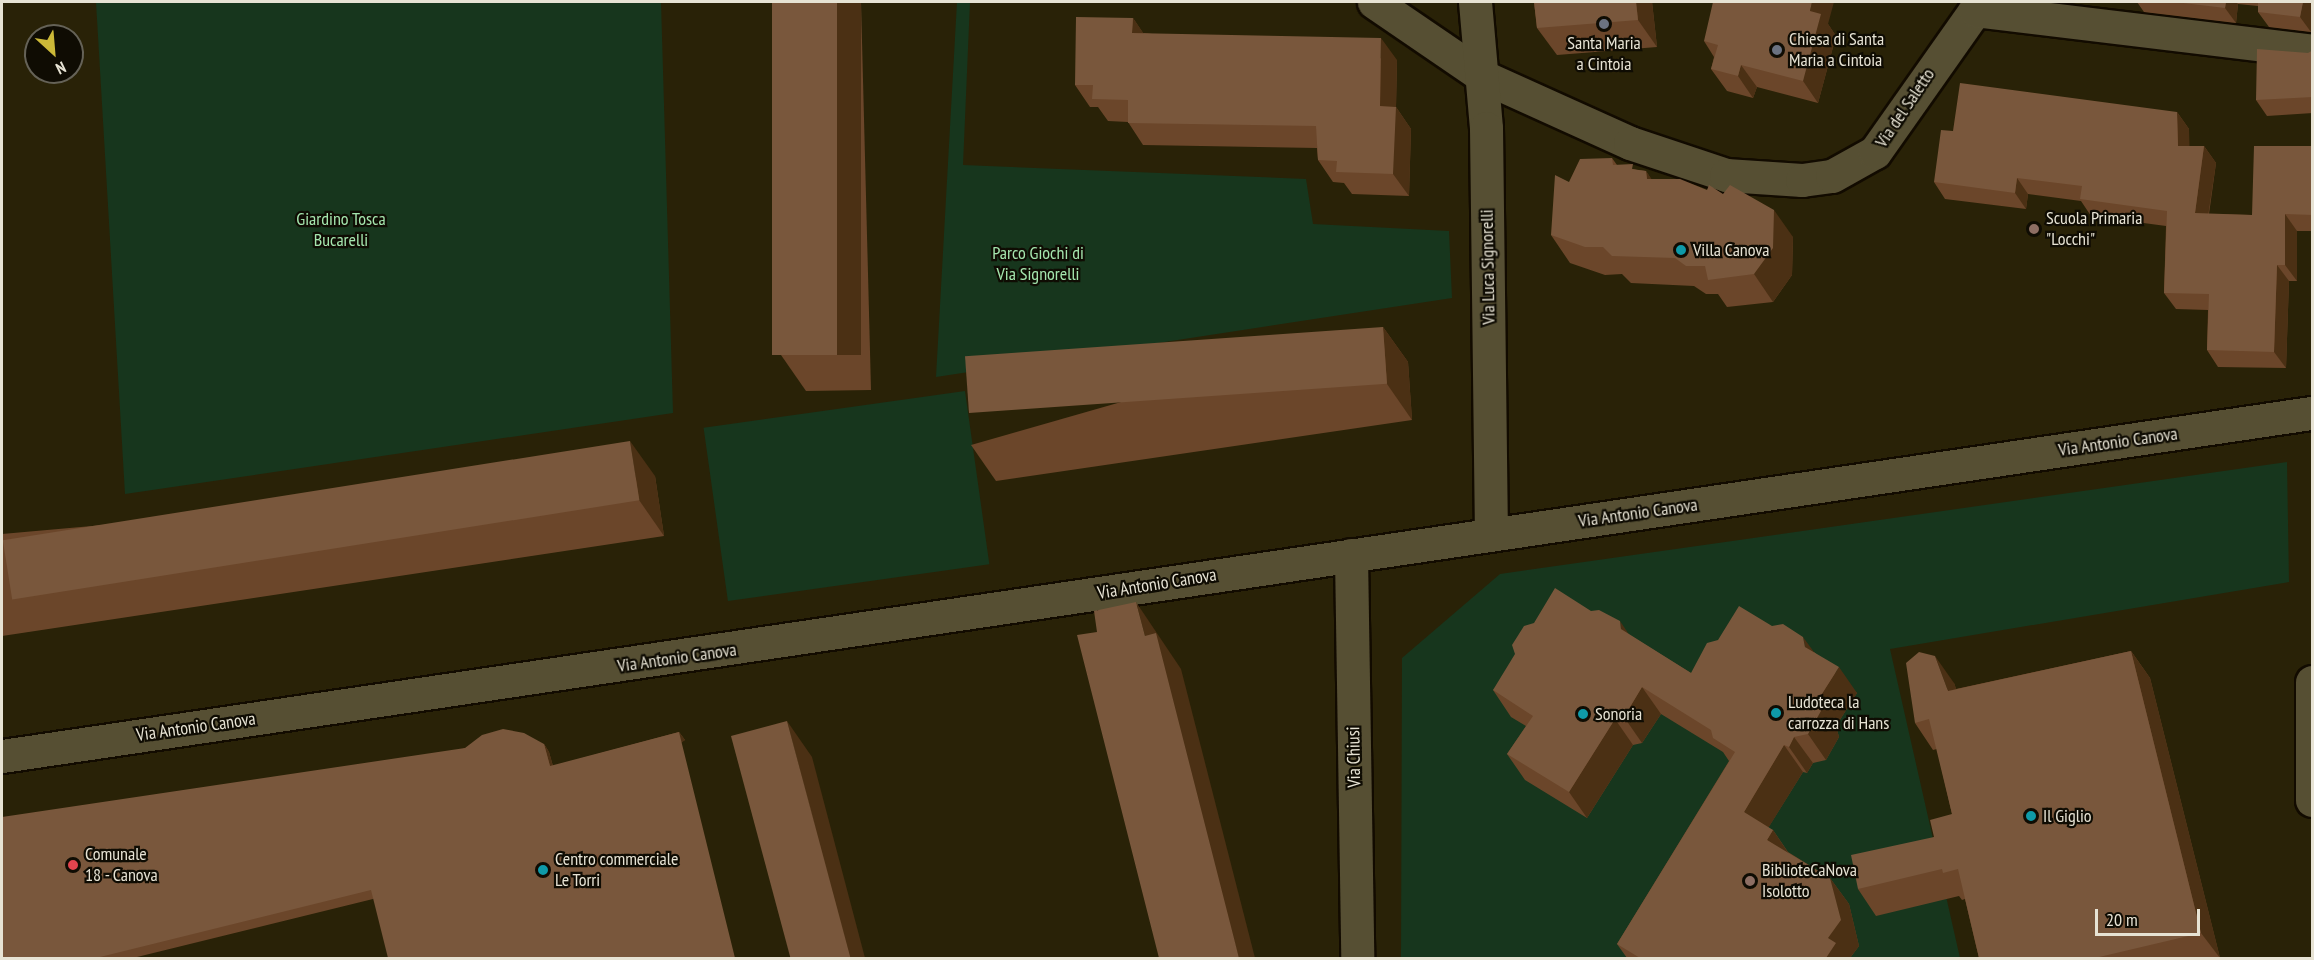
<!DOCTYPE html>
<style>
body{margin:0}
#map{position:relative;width:2314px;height:960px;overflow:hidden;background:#292207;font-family:"PT Sans Narrow",sans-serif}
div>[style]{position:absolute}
.green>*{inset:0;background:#17361d;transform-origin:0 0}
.roads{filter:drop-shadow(2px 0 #120b00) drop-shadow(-2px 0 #120b00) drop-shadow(0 2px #120b00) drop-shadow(0 -2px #120b00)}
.minor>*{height:33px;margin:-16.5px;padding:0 16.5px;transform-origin:16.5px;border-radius:16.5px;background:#564f33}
.wall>*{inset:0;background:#6b462a}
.shaded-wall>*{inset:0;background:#4b3014;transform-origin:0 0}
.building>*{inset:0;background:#79573c;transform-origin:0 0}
.dots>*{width:16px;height:16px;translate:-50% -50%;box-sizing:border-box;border:3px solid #0f0c03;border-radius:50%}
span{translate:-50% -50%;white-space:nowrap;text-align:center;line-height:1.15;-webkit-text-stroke:4.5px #0f0c03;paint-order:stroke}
.poi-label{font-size:18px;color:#e7e3d4}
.left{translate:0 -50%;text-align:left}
.street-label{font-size:18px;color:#e7e3d4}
.park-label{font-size:18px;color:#a5e6ae}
.frame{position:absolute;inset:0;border:3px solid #e7e3d4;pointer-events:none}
.north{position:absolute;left:24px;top:24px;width:60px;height:60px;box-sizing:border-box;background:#0f0c03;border:2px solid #656257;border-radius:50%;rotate:154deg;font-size:16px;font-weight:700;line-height:24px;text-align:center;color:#e7e3d4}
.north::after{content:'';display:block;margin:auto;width:21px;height:27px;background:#ccb938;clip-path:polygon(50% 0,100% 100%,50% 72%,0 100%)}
.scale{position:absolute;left:2095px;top:909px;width:105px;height:27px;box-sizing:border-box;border:3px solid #e7e3d4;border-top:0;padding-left:8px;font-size:18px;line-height:21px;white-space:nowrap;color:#e7e3d4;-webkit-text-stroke:4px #0f0c03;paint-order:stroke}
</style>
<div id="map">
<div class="green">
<div style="clip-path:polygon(96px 2px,661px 2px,673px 413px,125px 494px)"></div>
<div style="clip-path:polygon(957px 2px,970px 2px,963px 165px,1306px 179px,1313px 224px,1449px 231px,1452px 298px,936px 377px)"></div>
<div style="left:965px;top:391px;width:175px;height:264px;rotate:82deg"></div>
<div style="clip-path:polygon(2287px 462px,2289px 582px,1890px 649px,1960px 958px,1401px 958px,1402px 658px,1500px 574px)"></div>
</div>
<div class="roads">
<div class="minor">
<div style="left:1374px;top:2px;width:133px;rotate:34.3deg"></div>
<div style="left:1484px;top:77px;width:160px;rotate:24.3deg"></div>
<div style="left:1630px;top:143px;width:101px;rotate:18.4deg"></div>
<div style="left:1726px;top:175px;width:76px;rotate:3.8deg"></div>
<div style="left:1802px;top:180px;width:30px;rotate:-8deg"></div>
<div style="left:1832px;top:176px;width:49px;rotate:-29.2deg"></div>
<div style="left:1875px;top:152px;width:174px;rotate:-54.8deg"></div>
<div style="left:1475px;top:2px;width:126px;rotate:85deg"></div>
<div style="left:1486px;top:128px;width:406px;rotate:89.3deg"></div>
<div style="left:1975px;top:10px;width:339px;rotate:6.9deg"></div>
<div style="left:1351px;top:555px;width:403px;rotate:89.1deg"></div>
<div style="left:2312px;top:682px;width:118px;rotate:90deg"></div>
<div style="left:2px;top:756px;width:2335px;rotate:-8.45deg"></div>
</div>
</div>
<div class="wall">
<div style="clip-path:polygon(772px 2px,861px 2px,871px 390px,806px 391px,781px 355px)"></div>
<div style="clip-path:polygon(1534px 2px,1652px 2px,1657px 47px,1557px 55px,1537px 28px)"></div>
<div style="clip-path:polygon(2137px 2px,2313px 2px,2313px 24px,2311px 32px,2269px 27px,2258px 12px,2258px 6px,2238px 4px,2236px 23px,2144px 12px)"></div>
<div style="clip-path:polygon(1133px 18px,1143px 33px,1397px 60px,1396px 107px,1411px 129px,1409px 196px,1352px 194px,1344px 183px,1333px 182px,1318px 160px,1317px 148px,1143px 145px,1128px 122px,1108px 121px,1098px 107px,1090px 107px,1075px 85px)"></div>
<div style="clip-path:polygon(1828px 24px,1836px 36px,1818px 103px,1757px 87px,1753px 98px,1727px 91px,1711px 69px,1714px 57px,1704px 41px)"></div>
<div style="clip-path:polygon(2313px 50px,2313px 113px,2267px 116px,2256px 100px)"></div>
<div style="clip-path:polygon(2177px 112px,2189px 129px,2189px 146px,2204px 146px,2216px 163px,2209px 214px,2252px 215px,2313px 146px,2313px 231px,2297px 231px,2297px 281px,2289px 281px,2286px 368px,2218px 367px,2207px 350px,2208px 310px,2176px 309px,2164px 293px,2166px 226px,2091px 216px,2081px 201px,2028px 194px,2026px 209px,1945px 199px,1934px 182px)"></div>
<div style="clip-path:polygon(1612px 158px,1617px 165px,1637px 170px,1646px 171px,1651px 179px,1793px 237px,1792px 275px,1773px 302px,1727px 307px,1718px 294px,1706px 294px,1694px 286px,1631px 283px,1622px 274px,1605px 275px,1570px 263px,1551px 235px)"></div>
<div style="clip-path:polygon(1383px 327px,1408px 362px,1412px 420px,996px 481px,971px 445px)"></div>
<div style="clip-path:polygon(655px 476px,664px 536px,2px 636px,2px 534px)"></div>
<div style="clip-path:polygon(1591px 611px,1628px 634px,1691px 673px,1814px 652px,1857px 693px,1836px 726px,1839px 737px,1826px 760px,1813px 763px,1807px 773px,1803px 772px,1768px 828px,1773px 830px,1788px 852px,1830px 878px,1849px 904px,1859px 946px,1850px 958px,1627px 958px,1617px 944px,1729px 761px,1723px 752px,1661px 714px,1642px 743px,1633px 745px,1587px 818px,1525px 780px,1507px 754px,1526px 726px,1511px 717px,1493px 690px)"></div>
<div style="clip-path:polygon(2131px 651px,2150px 678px,2220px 958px,1979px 958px,1965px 899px,1962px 900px,1959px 896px,1876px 916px,1858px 889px,1934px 837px,1952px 814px,1937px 749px,1933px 750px,1915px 723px,1954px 683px,1956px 689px)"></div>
<div style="clip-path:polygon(679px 732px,685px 740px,373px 899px,133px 958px,2px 958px,465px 748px,544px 744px,549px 752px,553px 766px)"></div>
</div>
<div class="shaded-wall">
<div style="left:837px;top:2px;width:24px;height:353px"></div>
<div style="clip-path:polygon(1636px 2px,1652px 2px,1657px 47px,1638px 20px)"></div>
<div style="clip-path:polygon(1812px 2px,1834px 2px,1828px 24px,1836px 36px,1818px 103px,1803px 81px,1810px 11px)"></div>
<div style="clip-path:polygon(2226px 2px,2236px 2px,2238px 4px,2236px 23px,2225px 8px)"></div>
<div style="clip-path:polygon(2303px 2px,2313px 2px,2313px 24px,2311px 32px,2300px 17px)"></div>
<div style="clip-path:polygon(1133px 18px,1148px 40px,1132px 33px)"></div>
<div style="clip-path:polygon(1381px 38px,1397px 60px,1396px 107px,1411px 129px,1409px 196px,1393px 174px,1380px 106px)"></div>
<div style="clip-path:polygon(1741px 65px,1757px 87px,1753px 98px,1738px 76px)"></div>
<div style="clip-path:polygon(2177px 112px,2189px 129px,2190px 163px,2178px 146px)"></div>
<div style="clip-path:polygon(2204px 146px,2216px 163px,2206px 230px,2195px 213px)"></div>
<div style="clip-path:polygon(1646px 171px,1665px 199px,1647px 179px)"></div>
<div style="clip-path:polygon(2017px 178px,2028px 194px,2026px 209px,2015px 193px)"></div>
<div style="clip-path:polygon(1774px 210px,1793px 237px,1792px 275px,1773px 302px,1754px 274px)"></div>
<div style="clip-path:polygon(2285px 214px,2297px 231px,2297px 281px,2285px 265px)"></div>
<div style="clip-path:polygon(2277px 265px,2289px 281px,2286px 368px,2274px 352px)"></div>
<div style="clip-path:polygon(1383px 327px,1408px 362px,1412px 420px,1387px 384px)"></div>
<div style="clip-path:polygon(630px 441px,655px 476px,664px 536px,639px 500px)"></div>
<div style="clip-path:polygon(1136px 602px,1181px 669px,1255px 958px,1239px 958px,1145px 636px)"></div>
<div style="clip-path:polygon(1620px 621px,1638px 648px,1621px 629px)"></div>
<div style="clip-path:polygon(1803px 637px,1822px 663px,1805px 647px)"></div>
<div style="clip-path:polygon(2131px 651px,2150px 678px,2220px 958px,2201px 933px)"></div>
<div style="clip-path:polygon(1935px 656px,1954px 683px,1967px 718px,1948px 691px)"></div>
<div style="clip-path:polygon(1839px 667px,1857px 693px,1836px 726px,1839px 737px,1826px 760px,1808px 734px,1818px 700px)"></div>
<div style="clip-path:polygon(1642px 687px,1661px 714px,1642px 743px,1624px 717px)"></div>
<div style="clip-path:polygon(1615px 719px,1633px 745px,1587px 818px,1569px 792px)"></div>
<div style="clip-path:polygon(787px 721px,812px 757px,865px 958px,849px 958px)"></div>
<div style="left:679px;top:732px;width:10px;height:233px;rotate:53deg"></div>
<div style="clip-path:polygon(1794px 737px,1813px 763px,1807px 773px,1789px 747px)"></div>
<div style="clip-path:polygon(544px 744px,549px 752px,555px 774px,550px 766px)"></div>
<div style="clip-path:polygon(1784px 745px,1803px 772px,1762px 838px,1744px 812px)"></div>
<div style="clip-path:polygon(1773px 830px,1791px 857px,1767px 840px)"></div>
<div style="clip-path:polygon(1830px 878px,1849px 904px,1859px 946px,1850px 958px,1826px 958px)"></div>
</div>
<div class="building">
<div style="left:772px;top:2px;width:65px;height:353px"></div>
<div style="clip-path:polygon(1534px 2px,1636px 2px,1638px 20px,1537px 28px)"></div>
<div style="clip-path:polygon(1713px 2px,1812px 2px,1810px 11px,1821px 14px,1803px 81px,1741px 65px,1738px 76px,1711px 69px,1718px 45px,1704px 41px)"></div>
<div style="clip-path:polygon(2175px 2px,2226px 2px,2225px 8px)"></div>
<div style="clip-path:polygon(2258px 2px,2303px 2px,2300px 17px,2258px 12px)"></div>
<div style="clip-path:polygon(1076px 17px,1133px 18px,1132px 33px,1381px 38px,1380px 106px,1396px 107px,1393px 174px,1336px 172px,1337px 161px,1318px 160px,1316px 126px,1128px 123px,1128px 100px,1092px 99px,1093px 85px,1075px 85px)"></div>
<div style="clip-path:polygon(2257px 49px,2308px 53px,2313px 50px,2313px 97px,2256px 100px)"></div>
<div style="clip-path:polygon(1960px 83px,2177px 112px,2178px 146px,2204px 146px,2195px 213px,2252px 215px,2254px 146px,2313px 146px,2313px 215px,2285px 214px,2285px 265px,2277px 265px,2274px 352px,2207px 350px,2209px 294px,2164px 293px,2167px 211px,2080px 199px,2082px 186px,2017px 178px,2015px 193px,1934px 182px,1941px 130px,1953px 131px)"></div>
<div style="clip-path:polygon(1612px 158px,1613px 165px,1633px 164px,1632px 169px,1646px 171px,1647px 179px,1680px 179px,1707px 190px,1709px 185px,1723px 194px,1730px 185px,1774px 210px,1773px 248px,1754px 274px,1708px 280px,1705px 266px,1686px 266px,1675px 258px,1612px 256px,1603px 247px,1585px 247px,1551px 235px,1555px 175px,1569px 182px,1580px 159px)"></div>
<div style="left:1383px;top:327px;width:57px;height:419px;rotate:86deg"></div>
<div style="left:630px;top:441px;width:60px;height:635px;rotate:81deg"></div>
<div style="clip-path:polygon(1555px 588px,1591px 611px,1599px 610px,1620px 621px,1621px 629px,1691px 673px,1707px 643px,1718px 640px,1739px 606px,1772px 626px,1783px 624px,1803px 637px,1805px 647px,1839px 667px,1818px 700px,1821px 711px,1808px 734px,1794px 737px,1789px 747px,1784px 745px,1744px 812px,1773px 830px,1767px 840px,1830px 878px,1841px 920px,1828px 938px,1836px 943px,1826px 958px,1639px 958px,1640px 958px,1617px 944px,1735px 752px,1713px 738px,1711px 730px,1642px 687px,1624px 717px,1615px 719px,1569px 792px,1507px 754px,1533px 716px,1493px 690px,1515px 654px,1512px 645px,1524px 626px,1534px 623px)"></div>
<div style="clip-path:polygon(1136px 602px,1145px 636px,1156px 633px,1239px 958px,1159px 958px,1077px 635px,1097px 632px,1094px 611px)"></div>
<div style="clip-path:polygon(2131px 651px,2201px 933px,2095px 958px,1979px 958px,1958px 869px,1943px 873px,1942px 869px,1858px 889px,1851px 855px,1934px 837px,1930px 820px,1952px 814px,1929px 719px,1915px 723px,1906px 663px,1919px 652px,1935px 656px,1948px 691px)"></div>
<div style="left:787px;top:721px;width:245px;height:58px;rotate:75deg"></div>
<div style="clip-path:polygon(503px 729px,524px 733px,544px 744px,550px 766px,679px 732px,735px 958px,388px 958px,371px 890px,96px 958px,2px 958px,2px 817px,465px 748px,482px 735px)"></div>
</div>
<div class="dots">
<div style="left:1604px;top:24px;background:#6b7280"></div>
<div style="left:1777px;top:50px;background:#6b7280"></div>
<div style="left:2034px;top:229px;background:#8d6e63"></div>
<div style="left:1681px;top:250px;background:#0f9aa8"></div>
<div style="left:1776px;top:713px;background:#0f9aa8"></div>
<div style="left:1583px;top:714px;background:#0f9aa8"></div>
<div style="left:2031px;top:816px;background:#0f9aa8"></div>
<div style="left:73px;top:865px;background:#e0444e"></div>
<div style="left:543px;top:870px;background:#0f9aa8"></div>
<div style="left:1750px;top:881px;background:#8d6e63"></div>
</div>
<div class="poi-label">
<span class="left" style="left:1789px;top:50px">Chiesa di Santa<br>Maria a Cintoia</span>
<span style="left:1604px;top:54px">Santa Maria<br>a Cintoia</span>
<span class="left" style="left:2046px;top:229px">Scuola Primaria<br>"Locchi"</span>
<span class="left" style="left:1693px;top:250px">Villa Canova</span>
<span class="left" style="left:1788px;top:713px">Ludoteca la<br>carrozza di Hans</span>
<span class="left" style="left:1595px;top:714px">Sonoria</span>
<span class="left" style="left:2043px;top:816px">Il Giglio</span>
<span class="left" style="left:85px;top:865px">Comunale<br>18 - Canova</span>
<span class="left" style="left:555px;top:870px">Centro commerciale<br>Le Torri</span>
<span class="left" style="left:1762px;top:881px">BiblioteCaNova<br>Isolotto</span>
</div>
<div class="street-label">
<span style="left:1905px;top:108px;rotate:-56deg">Via del Saletto</span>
<span style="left:1488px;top:267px;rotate:-91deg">Via Luca Signorelli</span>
<span style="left:2118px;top:442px;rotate:-8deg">Via Antonio Canova</span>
<span style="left:1638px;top:513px;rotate:-8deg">Via Antonio Canova</span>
<span style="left:1157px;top:584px;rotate:-9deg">Via Antonio Canova</span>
<span style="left:677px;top:658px;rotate:-8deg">Via Antonio Canova</span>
<span style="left:196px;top:727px;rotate:-8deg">Via Antonio Canova</span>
<span style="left:1354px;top:757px;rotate:-91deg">Via Chiusi</span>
</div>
<div class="park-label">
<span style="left:341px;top:230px">Giardino Tosca<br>Bucarelli</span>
<span style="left:1038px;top:264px">Parco Giochi di<br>Via Signorelli</span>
</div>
<div class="frame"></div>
<div class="north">N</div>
<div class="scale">20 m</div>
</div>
